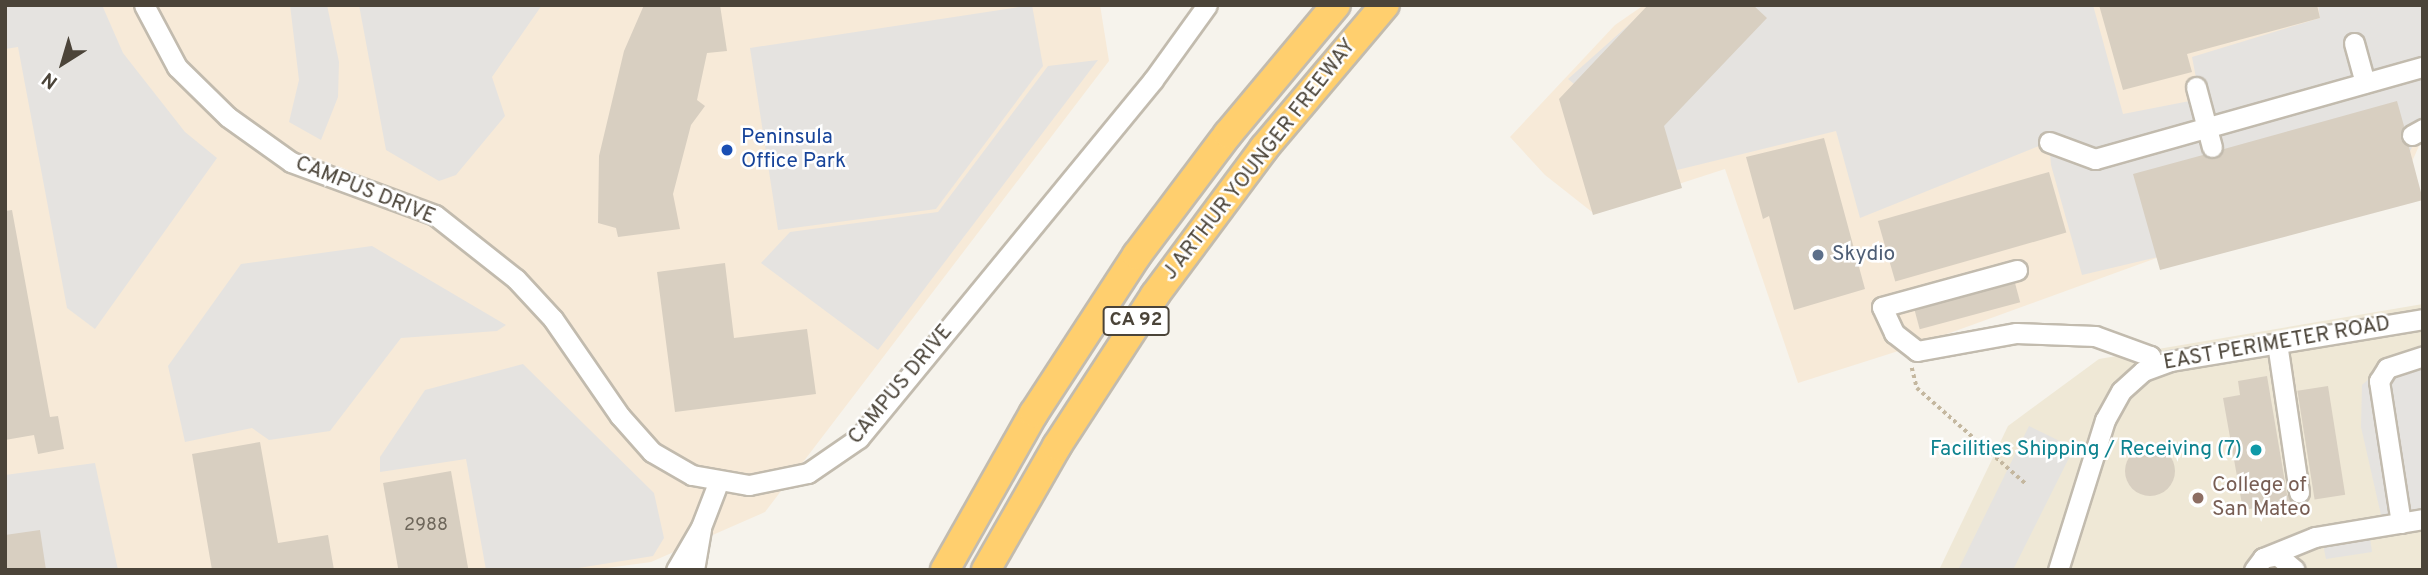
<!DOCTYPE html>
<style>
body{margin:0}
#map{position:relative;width:2428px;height:575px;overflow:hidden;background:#f6f3ec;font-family:Overpass,sans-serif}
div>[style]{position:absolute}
.commercial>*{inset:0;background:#f7ead8}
.education>*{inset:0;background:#efe8d6}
.parking>*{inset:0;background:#e5e3e0}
.building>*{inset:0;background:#d8cfc1;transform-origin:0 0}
.round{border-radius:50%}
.path>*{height:3.5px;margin-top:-1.75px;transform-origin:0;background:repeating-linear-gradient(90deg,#c4b79f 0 3.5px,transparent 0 7px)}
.roads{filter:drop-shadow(2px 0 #c2bbae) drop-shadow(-2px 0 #c2bbae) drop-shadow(0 2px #c2bbae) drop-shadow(0 -2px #c2bbae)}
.minor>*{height:19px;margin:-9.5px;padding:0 9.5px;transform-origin:9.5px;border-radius:9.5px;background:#fff}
.highway>*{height:28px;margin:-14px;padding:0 14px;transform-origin:14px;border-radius:14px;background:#ffcf6e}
.dots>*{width:19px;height:19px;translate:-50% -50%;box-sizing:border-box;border:4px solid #fff;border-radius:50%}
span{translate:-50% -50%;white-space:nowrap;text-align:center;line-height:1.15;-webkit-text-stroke:5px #fff;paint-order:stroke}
.number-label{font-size:18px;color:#6e675b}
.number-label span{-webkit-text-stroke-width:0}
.shield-label span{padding:2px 5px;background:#fff;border:2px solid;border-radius:5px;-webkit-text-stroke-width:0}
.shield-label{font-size:19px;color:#4b4439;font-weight:700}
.transit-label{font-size:21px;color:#164399}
.left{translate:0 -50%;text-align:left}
.street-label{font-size:21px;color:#4b4439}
.service-label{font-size:21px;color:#4e5e75}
.culture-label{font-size:21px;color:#0d838f}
.right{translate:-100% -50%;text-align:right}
.education-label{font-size:21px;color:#785e54}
.frame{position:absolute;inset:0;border:7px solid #4b4439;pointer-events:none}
.north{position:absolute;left:28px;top:28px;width:70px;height:70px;-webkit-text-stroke:5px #fff;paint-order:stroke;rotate:217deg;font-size:19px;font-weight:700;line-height:28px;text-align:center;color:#4b4439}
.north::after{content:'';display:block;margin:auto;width:24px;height:32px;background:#4b4439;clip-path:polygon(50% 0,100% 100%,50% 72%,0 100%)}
</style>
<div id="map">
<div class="commercial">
<div style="clip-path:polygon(5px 5px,1100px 5px,1109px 61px,765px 512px,651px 562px,592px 570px,5px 570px)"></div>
<div style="clip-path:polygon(1644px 5px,2423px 5px,2423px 137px,2410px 166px,1914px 346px,1798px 383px,1725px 169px,1592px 212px,1545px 175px,1510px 137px,1615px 25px)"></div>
</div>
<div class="education">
<div style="clip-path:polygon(2423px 304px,2423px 570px,1939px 570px,2008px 426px,2099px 359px)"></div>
</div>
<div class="parking">
<div style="clip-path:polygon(5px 5px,102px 5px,123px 53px,185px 132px,217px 158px,95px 329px,67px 308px,18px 47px,5px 49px)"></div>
<div style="clip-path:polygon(290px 5px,327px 5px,339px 62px,338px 97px,321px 140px,289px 122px,299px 80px)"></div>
<div style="clip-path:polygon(359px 5px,542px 5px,492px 77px,505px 116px,456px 175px,439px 181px,386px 150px)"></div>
<div style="clip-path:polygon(1032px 5px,1043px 66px,936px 209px,778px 230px,750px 48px)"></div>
<div style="clip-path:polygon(1651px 5px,2093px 5px,2123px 114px,2200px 99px,2192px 57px,2320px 18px,2318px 5px,2423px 5px,2423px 124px,2404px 164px,2259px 233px,2082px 275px,2051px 165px,2049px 142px,1860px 218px,1836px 131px,1665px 173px,1641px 138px,1568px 79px)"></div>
<div style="clip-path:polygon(1098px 60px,878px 350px,761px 263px,790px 232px,938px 212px,1048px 66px)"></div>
<div style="clip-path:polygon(372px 246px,506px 325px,497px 331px,401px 338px,330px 431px,269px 440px,252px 428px,185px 442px,168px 366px,241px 264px)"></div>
<div style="clip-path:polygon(2423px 352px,2423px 529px,2370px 538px,2372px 552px,2326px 559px,2323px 544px,2364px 527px,2381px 515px,2361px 427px,2362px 385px,2387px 363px)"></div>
<div style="clip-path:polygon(523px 364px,654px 493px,664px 538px,653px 556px,566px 570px,486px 570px,466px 459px,380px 472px,380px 457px,425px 390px)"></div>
<div style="clip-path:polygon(2029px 426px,2074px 448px,2013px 570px,1958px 570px)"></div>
<div style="clip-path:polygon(95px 463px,118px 570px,5px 570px,5px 475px)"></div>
</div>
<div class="building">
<div style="clip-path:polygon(644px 5px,720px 5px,727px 51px,707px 53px,697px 100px,705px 106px,691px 125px,673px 194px,680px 229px,618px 237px,616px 228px,598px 223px,599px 156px,624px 51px)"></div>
<div style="clip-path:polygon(1648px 5px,1753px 5px,1767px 18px,1664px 126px,1682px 188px,1593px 215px,1559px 99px)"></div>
<div style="clip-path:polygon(2099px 5px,2317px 5px,2320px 18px,2187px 54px,2192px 72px,2123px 90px)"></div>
<div style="clip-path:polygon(2397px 101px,2404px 126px,2401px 140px,2409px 147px,2423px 200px,2160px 270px,2133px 174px,2203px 155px,2216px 159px,2224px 149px)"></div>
<div style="clip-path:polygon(1824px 138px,1865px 289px,1794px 310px,1769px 216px,1763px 219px,1746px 157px)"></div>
<div style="left:2049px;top:172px;width:63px;height:178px;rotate:74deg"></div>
<div style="clip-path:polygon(12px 210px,50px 417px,58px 416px,64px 449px,38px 454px,34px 435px,5px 440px,5px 211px)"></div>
<div style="clip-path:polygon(725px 263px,734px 338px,807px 329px,816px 394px,675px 412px,657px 272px)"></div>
<div style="left:2015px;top:283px;width:20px;height:104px;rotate:75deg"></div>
<div style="clip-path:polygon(2267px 376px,2287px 494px,2292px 502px,2243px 510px,2223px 398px,2240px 395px,2238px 381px)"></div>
<div style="left:2328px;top:386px;width:110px;height:31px;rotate:81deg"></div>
<div style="clip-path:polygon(260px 442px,278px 543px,328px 535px,334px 570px,212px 570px,192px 454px)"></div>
<div class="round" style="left:2125px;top:446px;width:50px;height:50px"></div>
<div style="left:451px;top:471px;width:101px;height:69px;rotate:80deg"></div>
<div style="clip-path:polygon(40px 530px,46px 570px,5px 570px,5px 535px)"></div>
</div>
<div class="path">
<div style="left:1912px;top:368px;width:21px;rotate:76deg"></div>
<div style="left:1917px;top:388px;width:145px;rotate:41.4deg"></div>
</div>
<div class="roads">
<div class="minor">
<div style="left:144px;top:5px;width:70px;rotate:62deg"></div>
<div style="left:177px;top:67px;width:71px;rotate:44.4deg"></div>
<div style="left:228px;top:117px;width:77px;rotate:35.5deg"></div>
<div style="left:291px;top:162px;width:153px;rotate:20.2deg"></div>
<div style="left:435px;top:215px;width:103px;rotate:38.3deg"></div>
<div style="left:516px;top:279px;width:54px;rotate:47.2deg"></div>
<div style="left:553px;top:319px;width:118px;rotate:55.4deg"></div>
<div style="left:620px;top:416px;width:48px;rotate:48.4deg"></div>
<div style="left:652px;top:452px;width:46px;rotate:29.9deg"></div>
<div style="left:692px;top:475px;width:58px;rotate:10deg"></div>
<div style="left:749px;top:485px;width:60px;rotate:-11.5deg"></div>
<div style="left:808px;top:473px;width:62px;rotate:-34.5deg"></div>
<div style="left:859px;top:438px;width:463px;rotate:-50.6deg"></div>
<div style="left:1153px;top:80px;width:92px;rotate:-54.2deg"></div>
<div style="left:2354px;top:43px;width:41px;rotate:74.6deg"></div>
<div style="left:2196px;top:87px;width:62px;rotate:75.1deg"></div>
<div style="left:2412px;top:135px;width:13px;rotate:-29deg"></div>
<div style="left:2049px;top:142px;width:49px;rotate:20.3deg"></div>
<div style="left:2095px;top:159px;width:341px;rotate:-15.7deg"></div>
<div style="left:2017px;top:270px;width:140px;rotate:164.7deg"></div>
<div style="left:1882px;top:307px;width:29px;rotate:65deg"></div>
<div style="left:1894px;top:333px;width:29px;rotate:38deg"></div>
<div style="left:1917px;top:351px;width:101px;rotate:-10.3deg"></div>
<div style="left:2016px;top:333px;width:79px;rotate:2.2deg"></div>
<div style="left:2095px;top:336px;width:59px;rotate:20deg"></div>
<div style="left:2150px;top:356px;width:10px;rotate:61deg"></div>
<div style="left:2277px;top:343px;width:151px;rotate:81.6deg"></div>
<div style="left:2401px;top:523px;width:144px;rotate:-98.8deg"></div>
<div style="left:2379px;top:381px;width:15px;rotate:-58deg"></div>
<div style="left:2387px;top:368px;width:38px;rotate:-18deg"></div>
<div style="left:2263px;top:558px;width:56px;rotate:-22deg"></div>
<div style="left:2315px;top:537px;width:109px;rotate:-9.5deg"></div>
<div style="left:676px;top:570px;width:50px;rotate:-59.8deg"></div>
<div style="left:701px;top:527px;width:47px;rotate:-68.9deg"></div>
<div style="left:694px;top:570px;width:42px;rotate:-80.3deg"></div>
<div style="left:2058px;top:570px;width:157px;rotate:-72.6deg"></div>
<div style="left:2105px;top:420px;width:33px;rotate:-61deg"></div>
<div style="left:2121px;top:391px;width:30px;rotate:-42deg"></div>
<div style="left:2143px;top:371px;width:29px;rotate:-20deg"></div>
<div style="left:2170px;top:361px;width:256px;rotate:-9.4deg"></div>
<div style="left:2254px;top:570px;width:15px;rotate:-53deg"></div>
<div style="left:2263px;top:558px;width:14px;rotate:-12deg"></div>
<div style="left:2277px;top:555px;width:23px;rotate:40deg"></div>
</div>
<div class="highway">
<div style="left:945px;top:570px;width:180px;rotate:-60.5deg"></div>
<div style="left:1034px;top:413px;width:189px;rotate:-56.9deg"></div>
<div style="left:1137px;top:255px;width:151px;rotate:-53.1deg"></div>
<div style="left:1228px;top:134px;width:168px;rotate:-50.1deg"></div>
<div style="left:986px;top:570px;width:143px;rotate:-60.2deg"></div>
<div style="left:1057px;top:446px;width:180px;rotate:-57deg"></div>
<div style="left:1155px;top:295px;width:183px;rotate:-53.4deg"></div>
<div style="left:1264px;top:148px;width:187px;rotate:-49.8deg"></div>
</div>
</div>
<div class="dots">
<div style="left:727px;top:150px;background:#1a4fb4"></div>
<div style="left:1818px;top:255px;background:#5c6f8a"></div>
<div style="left:2256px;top:450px;background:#0f9aa8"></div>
<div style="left:2198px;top:498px;background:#8d6e63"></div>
</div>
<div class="number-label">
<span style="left:426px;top:526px">2988</span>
</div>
<div class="shield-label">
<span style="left:1136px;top:321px">CA 92</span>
</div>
<div class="transit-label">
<span class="left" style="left:741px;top:150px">Peninsula<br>Office Park</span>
</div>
<div class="street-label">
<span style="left:1260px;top:160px;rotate:-52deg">J ARTHUR YOUNGER FREEWAY</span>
<span style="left:365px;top:191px;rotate:22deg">CAMPUS DRIVE</span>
<span style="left:2277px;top:344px;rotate:-10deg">EAST PERIMETER ROAD</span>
<span style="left:901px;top:385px;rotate:-50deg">CAMPUS DRIVE</span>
</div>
<div class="service-label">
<span class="left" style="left:1832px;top:255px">Skydio</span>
</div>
<div class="culture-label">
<span class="right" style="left:2242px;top:450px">Facilities Shipping / Receiving (7)</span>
</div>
<div class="education-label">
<span class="left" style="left:2212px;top:498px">College of<br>San Mateo</span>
</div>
<div class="frame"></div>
<div class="north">N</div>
</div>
